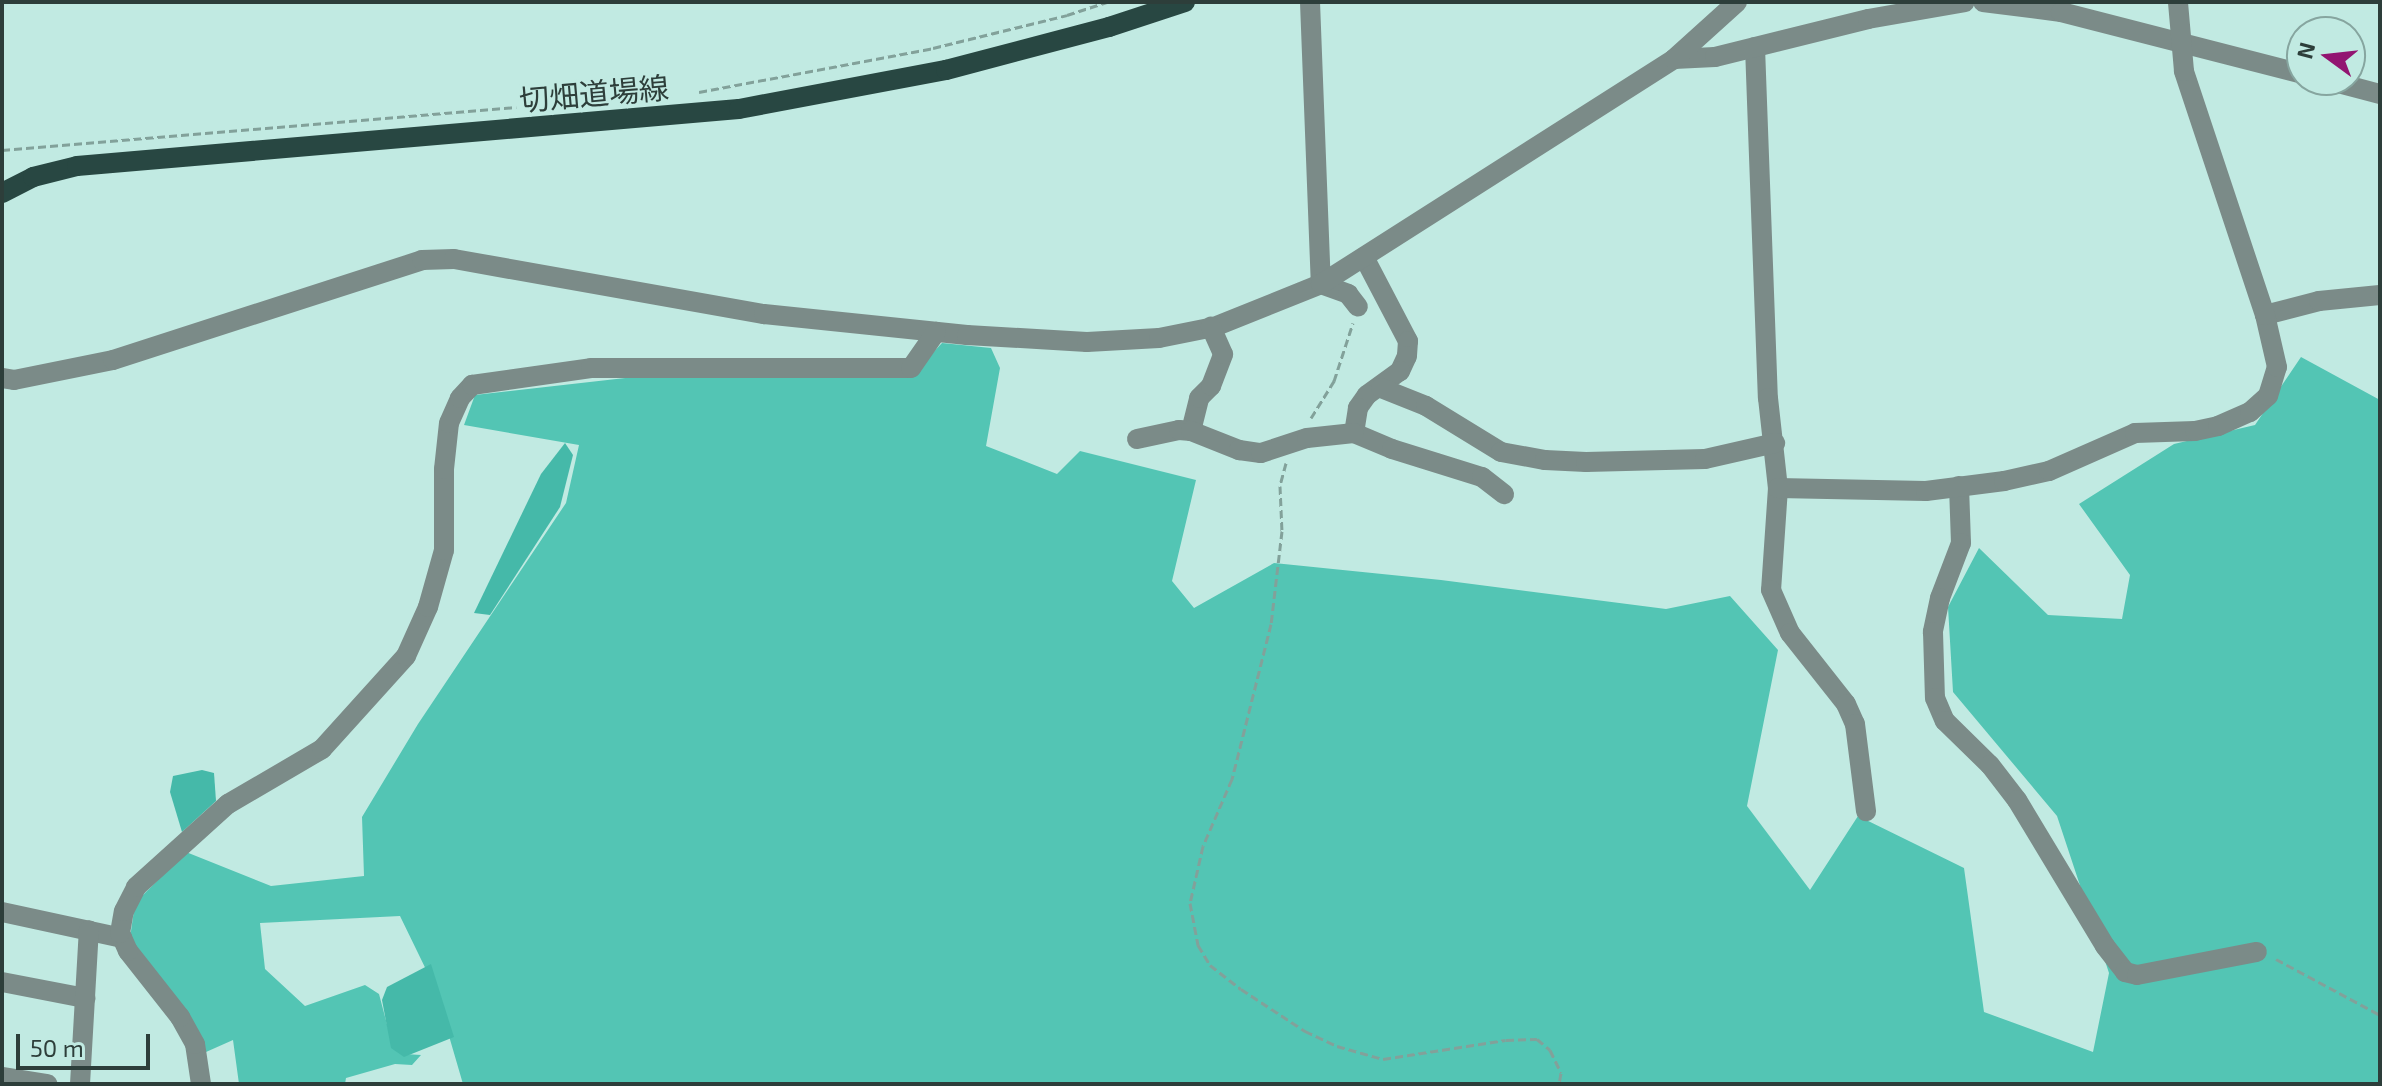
<!DOCTYPE html>
<meta charset="utf-8">
<style>
body{margin:0}
#map{position:relative;width:2382px;height:1086px;overflow:hidden;background:#c1eae2;font-family:"Exo 2","Noto Sans JP",sans-serif}
div>[style]{position:absolute}
.forest>*{inset:0;background:#53c5b4}
.water>*{inset:0;background:#45b9a9}
.path>*{height:3px;margin-top:-1.5px;transform-origin:0;background:repeating-linear-gradient(90deg,#82a19a 0 8px,transparent 0 12px)}
.minor>*{height:20px;margin:-10px;padding:0 10px;transform-origin:10px;border-radius:10px;background:#7b8b88}
.major>*{height:20px;margin:-10px;padding:0 10px;transform-origin:10px;border-radius:10px;background:#284742}
span{translate:-50% -50%;white-space:nowrap;text-align:center;line-height:1.15;-webkit-text-stroke:6px #c1eae2;paint-order:stroke}
.street-label{font-size:30px;color:#2d3e3a}
.frame{position:absolute;inset:0;border:4px solid #2d3e3a;pointer-events:none}
.north{position:absolute;left:2286px;top:16px;width:80px;height:80px;box-sizing:border-box;background:#c1eae2;border:2px solid #86a59f;border-radius:50%;rotate:285deg;font-size:22px;font-weight:700;line-height:32px;text-align:center;color:#2d3e3a}
.north::after{content:'';display:block;margin:auto;width:28px;height:36px;background:#921571;clip-path:polygon(50% 0,100% 100%,50% 72%,0 100%)}
.scale{position:absolute;left:16px;top:1034px;width:134px;height:36px;box-sizing:border-box;border:4px solid #2d3e3a;border-top:0;padding-left:10px;font-size:24px;line-height:28px;white-space:nowrap;color:#2d3e3a;-webkit-text-stroke:6px #c1eae2;paint-order:stroke}
</style>
<div id="map">
<div class="forest">
<div style="clip-path:polygon(942px 343px,991px 348px,1000px 368px,986px 446px,1057px 474px,1080px 451px,1196px 480px,1172px 581px,1194px 608px,1274px 563px,1441px 580px,1666px 609px,1730px 596px,1778px 650px,1747px 806px,1810px 890px,1858px 816px,1964px 868px,1984px 1012px,2093px 1052px,2109px 973px,2057px 816px,1953px 692px,1948px 607px,1979px 548px,2048px 615px,2122px 619px,2130px 575px,2079px 504px,2174px 444px,2255px 425px,2301px 357px,2380px 400px,2380px 1084px,463px 1084px,435px 988px,400px 916px,260px 923px,265px 969px,305px 1006px,365px 985px,379px 994px,393px 1047px,405px 1054px,421px 1055px,412px 1065px,395px 1064px,346px 1078px,345px 1084px,239px 1084px,233px 1040px,206px 1052px,130px 938px,135px 903px,186px 852px,271px 886px,364px 876px,362px 817px,418px 724px,566px 503px,579px 445px,464px 425px,475px 395px,634px 377px,912px 375px)"></div>
</div>
<div class="water">
<div style="clip-path:polygon(565px 443px,573px 455px,560px 507px,490px 615px,474px 613px,541px 474px)"></div>
<div style="clip-path:polygon(202px 770px,214px 773px,216px 801px,182px 832px,170px 792px,173px 776px)"></div>
<div style="clip-path:polygon(431px 964px,454px 1037px,404px 1057px,391px 1048px,382px 1000px,387px 987px)"></div>
</div>
<div class="path">
<div style="left:699px;top:92px;width:238px;rotate:-10.6deg"></div>
<div style="left:933px;top:48px;width:138px;rotate:-13.8deg"></div>
<div style="left:1067px;top:15px;width:42px;rotate:-18deg"></div>
<div style="left:2px;top:150px;width:516px;rotate:-4.78deg"></div>
<div style="left:1311px;top:418px;width:44px;rotate:-58.1deg"></div>
<div style="left:1334px;top:381px;width:61px;rotate:-71.9deg"></div>
<div style="left:1286px;top:463px;width:24px;rotate:105deg"></div>
<div style="left:1280px;top:486px;width:45px;rotate:87.5deg"></div>
<div style="left:1282px;top:531px;width:94px;rotate:96.7deg"></div>
<div style="left:1271px;top:624px;width:160px;rotate:104.1deg"></div>
<div style="left:1232px;top:779px;width:73px;rotate:113.4deg"></div>
<div style="left:1203px;top:846px;width:58px;rotate:102.8deg"></div>
<div style="left:1190px;top:903px;width:43px;rotate:79.2deg"></div>
<div style="left:1198px;top:945px;width:23px;rotate:59deg"></div>
<div style="left:1210px;top:965px;width:39px;rotate:38deg"></div>
<div style="left:1241px;top:989px;width:77px;rotate:33.3deg"></div>
<div style="left:1305px;top:1031px;width:35px;rotate:25deg"></div>
<div style="left:1337px;top:1046px;width:48px;rotate:15.8deg"></div>
<div style="left:1383px;top:1059px;width:124px;rotate:-8.8deg"></div>
<div style="left:1506px;top:1040px;width:31px;rotate:-2deg"></div>
<div style="left:1537px;top:1039px;width:17px;rotate:40deg"></div>
<div style="left:1550px;top:1050px;width:25px;rotate:64deg"></div>
<div style="left:1561px;top:1073px;width:11px;rotate:100deg"></div>
<div style="left:2276px;top:959px;width:118px;rotate:28.3deg"></div>
</div>
<div class="minor">
<div style="left:1310px;top:2px;width:282px;rotate:87.8deg"></div>
<div style="left:1321px;top:284px;width:29px;rotate:20deg"></div>
<div style="left:1348px;top:294px;width:16px;rotate:52deg"></div>
<div style="left:1983px;top:2px;width:79px;rotate:7.3deg"></div>
<div style="left:2061px;top:12px;width:249px;rotate:14.4deg"></div>
<div style="left:1755px;top:47px;width:351px;rotate:87.9deg"></div>
<div style="left:1768px;top:398px;width:91px;rotate:83.7deg"></div>
<div style="left:1778px;top:488px;width:102px;rotate:93.9deg"></div>
<div style="left:1771px;top:590px;width:47px;rotate:66.2deg"></div>
<div style="left:1790px;top:633px;width:90px;rotate:51.7deg"></div>
<div style="left:1846px;top:704px;width:22px;rotate:66deg"></div>
<div style="left:1855px;top:724px;width:88px;rotate:82.8deg"></div>
<div style="left:1674px;top:59px;width:41px;rotate:-2.8deg"></div>
<div style="left:1715px;top:57px;width:158px;rotate:-13.9deg"></div>
<div style="left:1868px;top:19px;width:98px;rotate:-9.9deg"></div>
<div style="left:2327px;top:80px;width:55px;rotate:14.8deg"></div>
<div style="left:1364px;top:257px;width:95px;rotate:62.4deg"></div>
<div style="left:1408px;top:341px;width:15px;rotate:94deg"></div>
<div style="left:1407px;top:356px;width:17px;rotate:115deg"></div>
<div style="left:1400px;top:371px;width:41px;rotate:144deg"></div>
<div style="left:1367px;top:395px;width:16px;rotate:125deg"></div>
<div style="left:1358px;top:408px;width:25px;rotate:99deg"></div>
<div style="left:1354px;top:433px;width:41px;rotate:22.8deg"></div>
<div style="left:1392px;top:449px;width:94px;rotate:17.3deg"></div>
<div style="left:1482px;top:477px;width:28px;rotate:38deg"></div>
<div style="left:2265px;top:315px;width:56px;rotate:-14.5deg"></div>
<div style="left:2319px;top:301px;width:61px;rotate:-5.6deg"></div>
<div style="left:2px;top:378px;width:12px;rotate:9deg"></div>
<div style="left:14px;top:380px;width:101px;rotate:-11.4deg"></div>
<div style="left:113px;top:360px;width:325px;rotate:-17.9deg"></div>
<div style="left:422px;top:260px;width:32px;rotate:-2deg"></div>
<div style="left:454px;top:259px;width:315px;rotate:10.1deg"></div>
<div style="left:764px;top:314px;width:204px;rotate:5.9deg"></div>
<div style="left:967px;top:335px;width:120px;rotate:3.3deg"></div>
<div style="left:1087px;top:342px;width:72px;rotate:-3.2deg"></div>
<div style="left:1159px;top:338px;width:56px;rotate:-11.3deg"></div>
<div style="left:1214px;top:327px;width:115px;rotate:-21.9deg"></div>
<div style="left:1321px;top:284px;width:419px;rotate:-32.5deg"></div>
<div style="left:1674px;top:59px;width:85px;rotate:-42.1deg"></div>
<div style="left:1381px;top:388px;width:48px;rotate:21.8deg"></div>
<div style="left:1426px;top:406px;width:88px;rotate:31.5deg"></div>
<div style="left:1501px;top:452px;width:45px;rotate:10.3deg"></div>
<div style="left:1545px;top:460px;width:41px;rotate:2.8deg"></div>
<div style="left:1586px;top:462px;width:119px;rotate:-1.4deg"></div>
<div style="left:1705px;top:459px;width:72px;rotate:-12.9deg"></div>
<div style="left:1191px;top:431px;width:34px;rotate:-76deg"></div>
<div style="left:1199px;top:398px;width:17px;rotate:-45deg"></div>
<div style="left:1211px;top:386px;width:34px;rotate:-69deg"></div>
<div style="left:1223px;top:354px;width:30px;rotate:-114deg"></div>
<div style="left:1137px;top:439px;width:43px;rotate:-12.1deg"></div>
<div style="left:1179px;top:430px;width:12px;rotate:5deg"></div>
<div style="left:1191px;top:431px;width:52px;rotate:21.6deg"></div>
<div style="left:1239px;top:450px;width:22px;rotate:8deg"></div>
<div style="left:1261px;top:453px;width:48px;rotate:-18.1deg"></div>
<div style="left:1307px;top:438px;width:47px;rotate:-6.1deg"></div>
<div style="left:1959px;top:486px;width:57px;rotate:88deg"></div>
<div style="left:1961px;top:543px;width:59px;rotate:110.9deg"></div>
<div style="left:1940px;top:598px;width:35px;rotate:102deg"></div>
<div style="left:1933px;top:632px;width:66px;rotate:88.3deg"></div>
<div style="left:1935px;top:698px;width:25px;rotate:67deg"></div>
<div style="left:1945px;top:721px;width:63px;rotate:44.4deg"></div>
<div style="left:1990px;top:765px;width:44px;rotate:52.4deg"></div>
<div style="left:2017px;top:800px;width:170px;rotate:58.9deg"></div>
<div style="left:2105px;top:946px;width:33px;rotate:52deg"></div>
<div style="left:2125px;top:972px;width:12px;rotate:14deg"></div>
<div style="left:2137px;top:975px;width:122px;rotate:-10.9deg"></div>
<div style="left:1778px;top:488px;width:148px;rotate:1.2deg"></div>
<div style="left:1926px;top:491px;width:79px;rotate:-7.3deg"></div>
<div style="left:2004px;top:481px;width:46px;rotate:-12.5deg"></div>
<div style="left:2049px;top:471px;width:94px;rotate:-23.8deg"></div>
<div style="left:2135px;top:433px;width:60px;rotate:-1.9deg"></div>
<div style="left:2195px;top:431px;width:24px;rotate:-12deg"></div>
<div style="left:2218px;top:426px;width:35px;rotate:-24deg"></div>
<div style="left:2250px;top:412px;width:24px;rotate:-42deg"></div>
<div style="left:2268px;top:396px;width:30px;rotate:-73deg"></div>
<div style="left:2277px;top:367px;width:53px;rotate:-103deg"></div>
<div style="left:2265px;top:315px;width:257px;rotate:-108.4deg"></div>
<div style="left:2184px;top:71px;width:69px;rotate:-95deg"></div>
<div style="left:2px;top:912px;width:123px;rotate:12.2deg"></div>
<div style="left:2px;top:982px;width:85px;rotate:10.9deg"></div>
<div style="left:2px;top:1077px;width:46px;rotate:8.8deg"></div>
<div style="left:80px;top:1084px;width:154px;rotate:-86.7deg"></div>
<div style="left:201px;top:1084px;width:40px;rotate:-98.5deg"></div>
<div style="left:195px;top:1044px;width:31px;rotate:-119deg"></div>
<div style="left:180px;top:1017px;width:84px;rotate:-128.2deg"></div>
<div style="left:128px;top:951px;width:20px;rotate:-114deg"></div>
<div style="left:120px;top:933px;width:22px;rotate:-80deg"></div>
<div style="left:124px;top:911px;width:27px;rotate:-63deg"></div>
<div style="left:136px;top:887px;width:124px;rotate:-42.1deg"></div>
<div style="left:228px;top:804px;width:109px;rotate:-30.3deg"></div>
<div style="left:322px;top:749px;width:125px;rotate:-47.9deg"></div>
<div style="left:406px;top:656px;width:54px;rotate:-65.8deg"></div>
<div style="left:428px;top:607px;width:59px;rotate:-74.3deg"></div>
<div style="left:444px;top:550px;width:81px;rotate:-90deg"></div>
<div style="left:444px;top:469px;width:46px;rotate:-83.8deg"></div>
<div style="left:449px;top:423px;width:27px;rotate:-66deg"></div>
<div style="left:460px;top:398px;width:18px;rotate:-47deg"></div>
<div style="left:472px;top:385px;width:120px;rotate:-8.1deg"></div>
<div style="left:591px;top:368px;width:320px"></div>
<div style="left:911px;top:368px;width:44px;rotate:-55.2deg"></div>
</div>
<div class="major">
<div style="left:2px;top:193px;width:35px;rotate:-27deg"></div>
<div style="left:33px;top:177px;width:45px;rotate:-14deg"></div>
<div style="left:77px;top:166px;width:664px;rotate:-4.92deg"></div>
<div style="left:739px;top:109px;width:211px;rotate:-10.7deg"></div>
<div style="left:946px;top:70px;width:169px;rotate:-14.8deg"></div>
<div style="left:1109px;top:27px;width:80px;rotate:-18.2deg"></div>
</div>
<div class="street-label">
<span style="left:594px;top:93px;rotate:-5deg">切畑道場線</span>
</div>
<div class="frame"></div>
<div class="north">N</div>
<div class="scale">50 m</div>
</div>
